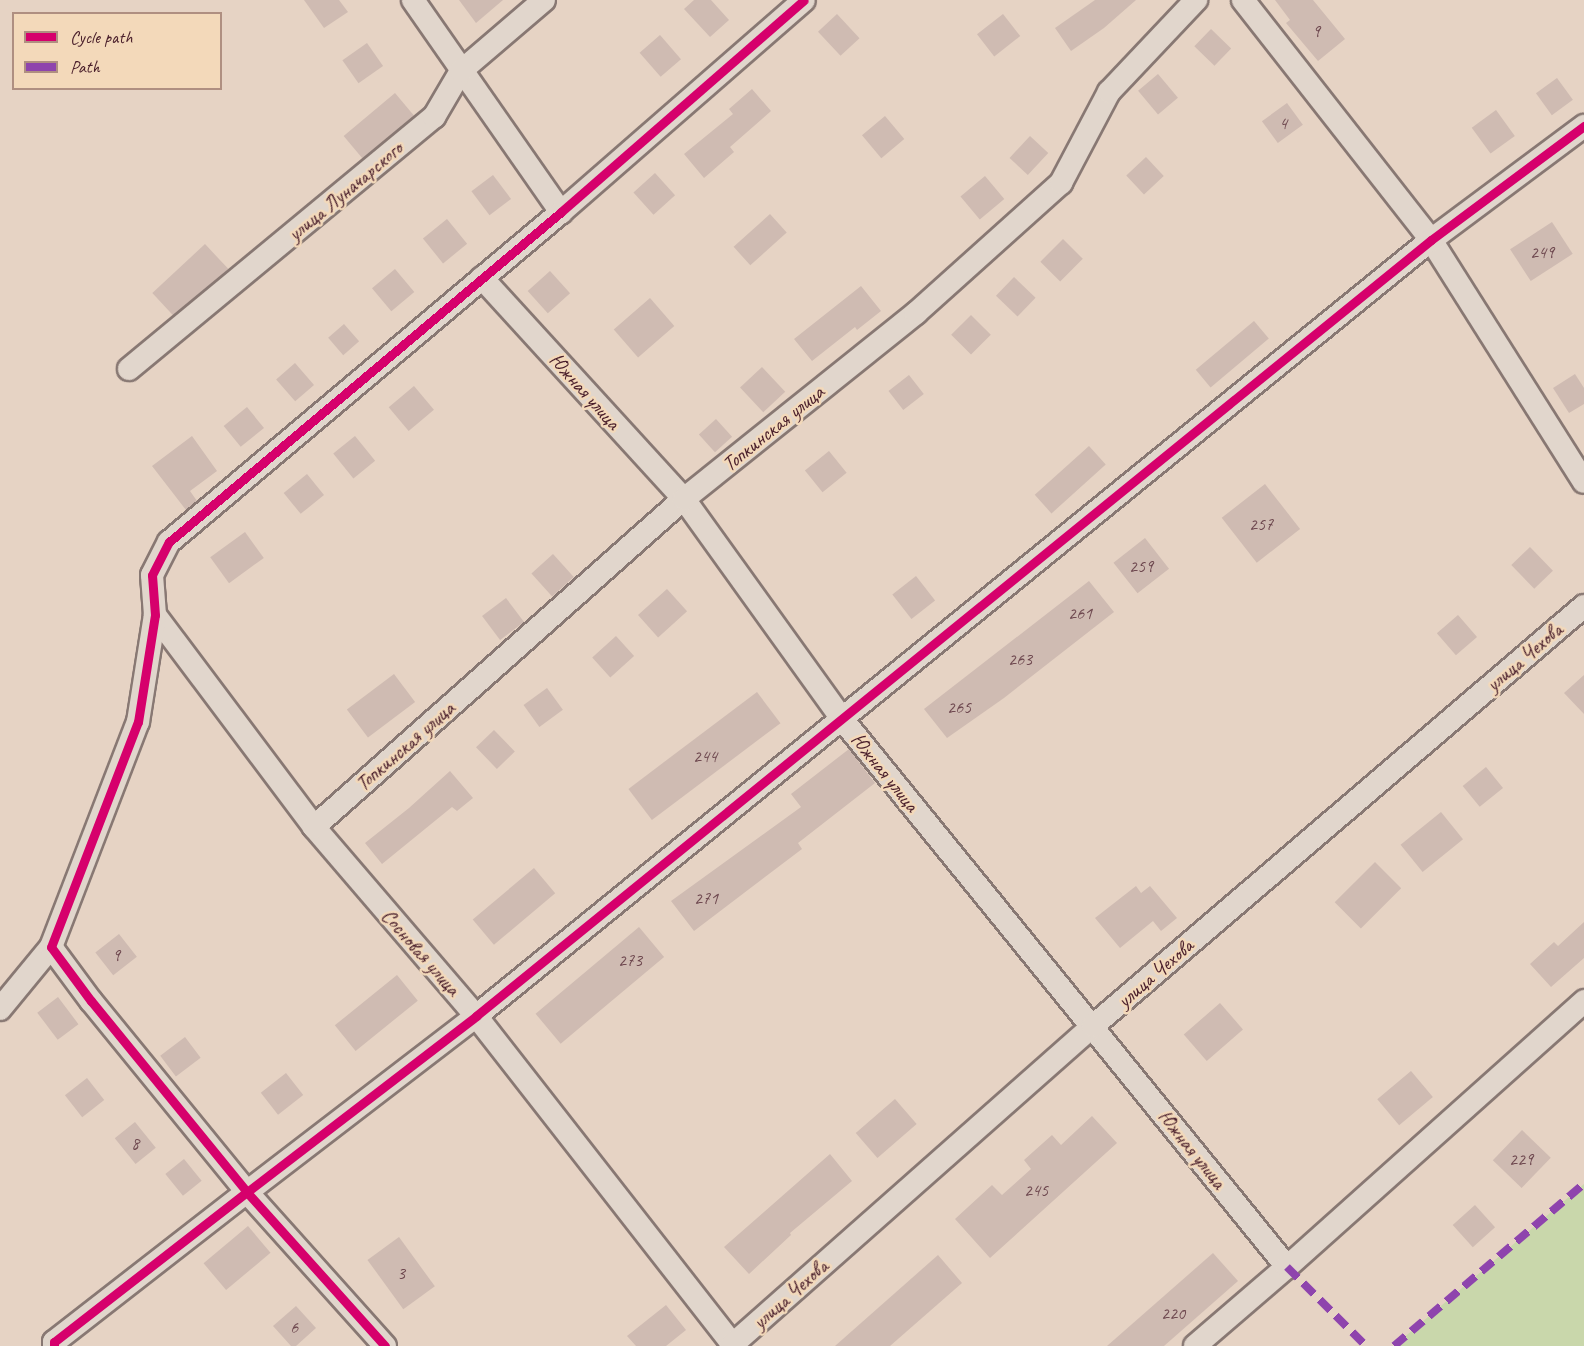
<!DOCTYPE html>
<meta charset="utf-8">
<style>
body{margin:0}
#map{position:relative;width:1584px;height:1346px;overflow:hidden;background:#e6d3c4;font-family:Caveat,sans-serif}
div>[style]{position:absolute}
.green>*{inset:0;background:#c9d7ab}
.building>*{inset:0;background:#cfbbb2;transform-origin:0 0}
.roads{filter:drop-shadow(2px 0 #887873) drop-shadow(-2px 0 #887873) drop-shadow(0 2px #887873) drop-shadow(0 -2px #887873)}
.minor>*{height:22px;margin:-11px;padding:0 11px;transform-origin:11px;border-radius:11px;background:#e1d6cc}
.quiet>*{height:8px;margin-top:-4px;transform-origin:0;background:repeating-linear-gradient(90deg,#8e44ad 0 15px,transparent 0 23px)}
.cycleway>*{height:9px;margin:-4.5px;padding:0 4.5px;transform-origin:4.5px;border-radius:4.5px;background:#d6006c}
span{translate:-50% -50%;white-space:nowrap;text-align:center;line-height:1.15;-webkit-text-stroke:5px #f3d9ba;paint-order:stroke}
.number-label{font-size:18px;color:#6e484f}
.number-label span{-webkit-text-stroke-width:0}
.street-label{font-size:21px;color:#4a1f2b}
.legend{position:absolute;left:12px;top:12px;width:210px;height:78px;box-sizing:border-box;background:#f3d9ba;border:2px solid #af8f81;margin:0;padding:8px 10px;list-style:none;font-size:18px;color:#4a1f2b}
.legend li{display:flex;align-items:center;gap:12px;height:30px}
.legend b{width:30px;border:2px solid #af8f81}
</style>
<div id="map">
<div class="green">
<div style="clip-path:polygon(1584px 1184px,1584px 1346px,1394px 1346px)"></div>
</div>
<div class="building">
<div style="clip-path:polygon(304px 0,339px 0,348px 12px,324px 28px)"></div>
<div style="clip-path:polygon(459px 0,503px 0,476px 23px)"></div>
<div style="clip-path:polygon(694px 0,711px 0,729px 20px,710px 37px,684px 9px)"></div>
<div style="clip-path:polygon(1095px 0,1136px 0,1104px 28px,1071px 51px,1055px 28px)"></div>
<div style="clip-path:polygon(1275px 0,1313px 0,1345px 39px,1318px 61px,1286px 23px,1290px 20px)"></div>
<div style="left:837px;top:14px;width:33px;height:26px;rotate:47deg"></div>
<div style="left:1003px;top:14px;width:28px;height:33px;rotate:52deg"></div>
<div style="left:1211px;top:29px;width:28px;height:24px;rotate:44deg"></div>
<div style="left:660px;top:35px;width:32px;height:27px;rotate:49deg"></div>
<div style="left:367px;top:43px;width:28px;height:30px;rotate:55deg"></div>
<div style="left:1158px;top:74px;width:31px;height:26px;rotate:50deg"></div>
<div style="left:1557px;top:78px;width:27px;height:26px;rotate:54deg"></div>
<div style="clip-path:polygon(752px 89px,771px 111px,730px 147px,734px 152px,704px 178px,684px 154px,733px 114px,729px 109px)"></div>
<div style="left:395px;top:93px;width:30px;height:67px;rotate:50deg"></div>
<div style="left:1287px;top:103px;width:27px;height:31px;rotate:54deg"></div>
<div style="left:1496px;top:110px;width:32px;height:30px;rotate:54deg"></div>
<div style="left:885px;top:116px;width:30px;height:30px;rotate:50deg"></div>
<div style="left:1030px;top:136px;width:25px;height:30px;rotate:43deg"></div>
<div style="left:1146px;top:157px;width:26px;height:27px;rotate:47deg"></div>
<div style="left:655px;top:173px;width:30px;height:29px;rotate:48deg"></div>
<div style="left:493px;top:175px;width:30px;height:27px;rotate:53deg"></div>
<div style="left:985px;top:176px;width:30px;height:32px;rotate:50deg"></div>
<div style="left:770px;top:214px;width:25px;height:49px;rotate:48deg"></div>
<div style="left:447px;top:219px;width:32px;height:31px;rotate:51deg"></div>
<div style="left:1552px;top:222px;width:38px;height:50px;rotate:57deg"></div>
<div style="left:1063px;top:239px;width:28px;height:32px;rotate:45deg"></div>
<div style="left:205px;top:244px;width:34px;height:72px;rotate:47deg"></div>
<div style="left:395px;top:269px;width:30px;height:30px;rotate:50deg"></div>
<div style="left:550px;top:271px;width:30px;height:30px;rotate:48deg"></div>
<div style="left:1014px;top:277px;width:30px;height:26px;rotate:44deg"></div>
<div style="clip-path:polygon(861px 286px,881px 311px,857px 330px,855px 327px,812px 361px,794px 339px)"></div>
<div style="left:650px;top:298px;width:37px;height:48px;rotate:49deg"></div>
<div style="left:971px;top:315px;width:28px;height:28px;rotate:45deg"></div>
<div style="left:1254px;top:321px;width:23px;height:76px;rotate:50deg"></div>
<div style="left:344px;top:324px;width:23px;height:21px;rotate:49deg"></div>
<div style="left:295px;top:363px;width:29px;height:25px;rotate:49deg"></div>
<div style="left:762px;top:367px;width:34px;height:30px;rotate:47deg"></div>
<div style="clip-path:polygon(1575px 374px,1584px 388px,1584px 404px,1569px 413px,1553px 388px)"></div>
<div style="left:909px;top:375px;width:24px;height:26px;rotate:52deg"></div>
<div style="left:414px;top:386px;width:31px;height:33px;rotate:50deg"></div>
<div style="left:247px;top:407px;width:27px;height:30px;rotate:51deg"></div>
<div style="left:716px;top:419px;width:24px;height:23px;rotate:48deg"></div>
<div style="clip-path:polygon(192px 436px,217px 471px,190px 491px,197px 501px,186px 510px,152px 466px)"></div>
<div style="left:355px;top:436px;width:32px;height:28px;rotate:51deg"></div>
<div style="left:1089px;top:446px;width:25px;height:73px;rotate:48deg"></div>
<div style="left:829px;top:451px;width:28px;height:31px;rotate:51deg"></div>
<div style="left:307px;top:474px;width:27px;height:30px;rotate:51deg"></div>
<div style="left:1265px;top:484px;width:57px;height:55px;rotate:52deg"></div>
<div style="left:245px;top:532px;width:32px;height:43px;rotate:54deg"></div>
<div style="left:1145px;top:538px;width:39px;height:40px;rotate:52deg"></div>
<div style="left:1530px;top:547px;width:33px;height:26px;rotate:46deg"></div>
<div style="left:553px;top:554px;width:31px;height:29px;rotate:48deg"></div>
<div style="left:916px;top:576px;width:31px;height:30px;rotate:52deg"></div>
<div style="clip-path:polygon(1089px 581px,1114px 612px,1004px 698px,947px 738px,924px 709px)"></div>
<div style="left:667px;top:589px;width:30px;height:39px;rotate:48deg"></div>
<div style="left:506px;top:598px;width:30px;height:30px;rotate:53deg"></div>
<div style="left:1458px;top:615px;width:29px;height:28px;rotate:49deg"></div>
<div style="left:616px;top:636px;width:27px;height:32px;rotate:48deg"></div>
<div style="left:394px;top:674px;width:35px;height:59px;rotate:53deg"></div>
<div style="clip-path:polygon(1584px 675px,1584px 714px,1564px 693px)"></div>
<div style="left:547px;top:688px;width:27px;height:29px;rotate:54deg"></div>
<div style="left:757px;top:692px;width:39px;height:161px;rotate:53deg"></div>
<div style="left:494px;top:730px;width:30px;height:25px;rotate:46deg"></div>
<div style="clip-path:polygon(849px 749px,875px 783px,798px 843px,802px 849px,694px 931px,671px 901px,801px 807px,791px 794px)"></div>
<div style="left:1486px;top:767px;width:27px;height:30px;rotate:51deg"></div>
<div style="clip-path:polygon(450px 771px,473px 798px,457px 811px,452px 807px,382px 864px,365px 843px,409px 808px)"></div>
<div style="left:1441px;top:812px;width:35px;height:52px;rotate:51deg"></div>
<div style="left:1375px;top:862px;width:37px;height:57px;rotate:45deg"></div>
<div style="left:534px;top:868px;width:33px;height:80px;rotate:50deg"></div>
<div style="clip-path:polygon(1136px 886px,1141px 893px,1150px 886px,1177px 918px,1161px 931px,1153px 921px,1120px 948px,1095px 918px)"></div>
<div style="clip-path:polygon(1584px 922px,1584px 958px,1551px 987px,1530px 964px,1554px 942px,1558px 946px)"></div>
<div style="left:639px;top:927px;width:39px;height:135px;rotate:50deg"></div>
<div style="left:119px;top:934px;width:29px;height:30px;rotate:52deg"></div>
<div style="left:397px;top:975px;width:33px;height:80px;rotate:51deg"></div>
<div style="left:58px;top:997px;width:34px;height:26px;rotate:53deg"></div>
<div style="left:1220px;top:1003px;width:35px;height:48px;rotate:49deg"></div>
<div style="left:185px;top:1037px;width:26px;height:31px;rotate:53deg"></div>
<div style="left:1411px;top:1071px;width:34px;height:44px;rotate:50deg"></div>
<div style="left:286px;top:1073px;width:28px;height:32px;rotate:52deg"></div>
<div style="left:87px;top:1078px;width:28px;height:28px;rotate:52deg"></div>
<div style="left:895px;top:1099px;width:33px;height:52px;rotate:49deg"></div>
<div style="clip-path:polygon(1092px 1116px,1117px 1143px,990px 1258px,955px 1219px,992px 1185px,1002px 1195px,1031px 1169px,1024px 1160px,1052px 1135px,1061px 1145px)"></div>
<div style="left:135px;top:1122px;width:33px;height:26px;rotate:51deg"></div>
<div style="left:1522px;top:1130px;width:40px;height:42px;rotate:44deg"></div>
<div style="clip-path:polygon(830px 1154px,852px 1181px,790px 1233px,791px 1235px,749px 1274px,724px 1247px)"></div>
<div style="left:184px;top:1159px;width:28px;height:24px;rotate:51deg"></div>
<div style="left:1475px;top:1205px;width:30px;height:30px;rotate:48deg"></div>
<div style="left:248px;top:1226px;width:35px;height:58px;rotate:50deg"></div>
<div style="left:399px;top:1237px;width:61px;height:39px;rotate:54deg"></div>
<div style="clip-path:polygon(1213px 1253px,1238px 1281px,1164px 1346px,1107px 1346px)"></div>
<div style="clip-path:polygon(938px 1255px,962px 1283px,890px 1346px,835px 1346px)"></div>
<div style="clip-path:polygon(666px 1305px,686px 1330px,666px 1346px,636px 1346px,627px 1336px)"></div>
<div style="clip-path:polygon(296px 1306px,316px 1328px,296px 1346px,291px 1346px,273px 1326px)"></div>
</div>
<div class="roads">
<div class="minor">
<div style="left:413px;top:0;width:259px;rotate:55.1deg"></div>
<div style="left:1243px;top:0;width:305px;rotate:51.9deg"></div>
<div style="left:1431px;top:240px;width:286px;rotate:57.7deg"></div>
<div style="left:482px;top:278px;width:299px;rotate:47.6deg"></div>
<div style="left:684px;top:499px;width:271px;rotate:54.3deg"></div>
<div style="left:842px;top:719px;width:706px;rotate:50.92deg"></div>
<div style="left:129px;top:369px;width:396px;rotate:-39.6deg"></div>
<div style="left:434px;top:117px;width:53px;rotate:-59.6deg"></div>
<div style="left:461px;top:71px;width:109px;rotate:-40.5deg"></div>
<div style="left:155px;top:615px;width:265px;rotate:53.1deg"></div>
<div style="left:314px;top:827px;width:249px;rotate:49.4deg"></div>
<div style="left:476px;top:1016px;width:417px;rotate:52deg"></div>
<div style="left:314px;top:827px;width:494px;rotate:-41.6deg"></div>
<div style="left:684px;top:499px;width:297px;rotate:-38.7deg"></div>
<div style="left:916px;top:313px;width:195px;rotate:-41.9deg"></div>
<div style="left:1061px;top:183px;width:103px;rotate:-62.2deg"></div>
<div style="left:1109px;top:92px;width:127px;rotate:-46.6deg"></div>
<div style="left:0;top:1009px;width:80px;rotate:-50.6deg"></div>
<div style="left:54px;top:1346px;width:4px;rotate:-90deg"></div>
<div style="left:54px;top:1342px;width:244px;rotate:-37.9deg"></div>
<div style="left:247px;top:1192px;width:247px;rotate:-129.2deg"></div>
<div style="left:91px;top:1001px;width:67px;rotate:-126.5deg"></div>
<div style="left:51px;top:947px;width:241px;rotate:-68.9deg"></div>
<div style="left:138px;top:722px;width:108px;rotate:-81deg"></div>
<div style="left:155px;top:615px;width:40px;rotate:-94.3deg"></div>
<div style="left:152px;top:575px;width:37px;rotate:-63deg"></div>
<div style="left:169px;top:542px;width:512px;rotate:-40.09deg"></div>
<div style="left:561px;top:212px;width:322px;rotate:-41.1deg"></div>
<div style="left:385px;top:1346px;width:207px;rotate:-131.9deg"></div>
<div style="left:247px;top:1192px;width:289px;rotate:-37.5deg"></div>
<div style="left:476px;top:1016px;width:1231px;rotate:-39.1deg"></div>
<div style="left:1431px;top:240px;width:191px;rotate:-36.7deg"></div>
<div style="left:731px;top:1346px;width:483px;rotate:-41.5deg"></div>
<div style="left:1093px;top:1026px;width:646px;rotate:-40.54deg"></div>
<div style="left:1195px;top:1346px;width:121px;rotate:-40.7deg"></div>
<div style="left:1287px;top:1267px;width:399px;rotate:-41.8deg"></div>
</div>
</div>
<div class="quiet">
<div style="left:1287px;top:1267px;width:112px;rotate:45deg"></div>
<div style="left:1394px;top:1346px;width:250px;rotate:-40.5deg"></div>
</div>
<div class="cycleway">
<div style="left:54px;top:1346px;width:4px;rotate:-90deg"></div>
<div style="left:54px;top:1342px;width:244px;rotate:-37.9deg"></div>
<div style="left:247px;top:1192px;width:247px;rotate:-129.2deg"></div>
<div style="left:91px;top:1001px;width:67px;rotate:-126.5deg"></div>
<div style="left:51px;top:947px;width:241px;rotate:-68.9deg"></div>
<div style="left:138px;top:722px;width:108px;rotate:-81deg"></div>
<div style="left:155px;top:615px;width:40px;rotate:-94.3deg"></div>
<div style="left:152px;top:575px;width:37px;rotate:-63deg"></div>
<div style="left:169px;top:542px;width:512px;rotate:-40.09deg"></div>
<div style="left:561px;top:212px;width:322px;rotate:-41.1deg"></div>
<div style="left:385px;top:1346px;width:207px;rotate:-131.9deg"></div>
<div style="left:247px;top:1192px;width:289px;rotate:-37.5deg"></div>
<div style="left:476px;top:1016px;width:1231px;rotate:-39.1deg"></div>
<div style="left:1431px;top:240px;width:191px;rotate:-36.7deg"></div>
</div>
<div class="number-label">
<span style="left:1316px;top:31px">9</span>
<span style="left:1283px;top:123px">4</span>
<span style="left:1542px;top:252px">249</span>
<span style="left:1261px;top:524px">257</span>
<span style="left:1141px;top:566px">259</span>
<span style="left:1080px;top:613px">261</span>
<span style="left:1020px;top:659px">263</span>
<span style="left:959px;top:707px">265</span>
<span style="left:705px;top:756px">244</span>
<span style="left:706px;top:898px">271</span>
<span style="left:116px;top:955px">9</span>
<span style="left:630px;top:960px">273</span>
<span style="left:135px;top:1143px">8</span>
<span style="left:1521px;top:1159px">229</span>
<span style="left:1036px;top:1190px">245</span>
<span style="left:401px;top:1273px">3</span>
<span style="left:1173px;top:1313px">220</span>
<span style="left:294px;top:1327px">6</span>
</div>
<div class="street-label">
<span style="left:345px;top:191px;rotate:-40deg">улица Луначарского</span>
<span style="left:585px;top:391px;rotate:48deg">Южная улица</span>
<span style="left:773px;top:428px;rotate:-39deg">Топкинская улица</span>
<span style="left:1524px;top:657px;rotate:-41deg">улица Чехова</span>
<span style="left:405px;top:746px;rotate:-41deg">Топкинская улица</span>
<span style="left:885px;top:772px;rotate:51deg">Южная улица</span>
<span style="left:421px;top:952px;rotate:49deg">Сосновая улица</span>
<span style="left:1155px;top:973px;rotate:-41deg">улица Чехова</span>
<span style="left:1192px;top:1149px;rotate:51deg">Южная улица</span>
<span style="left:790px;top:1294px;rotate:-42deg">улица Чехова</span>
</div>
<ul class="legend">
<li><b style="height:8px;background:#d6006c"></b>Cycle path</li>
<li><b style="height:8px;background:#8e44ad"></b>Path</li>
</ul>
</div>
